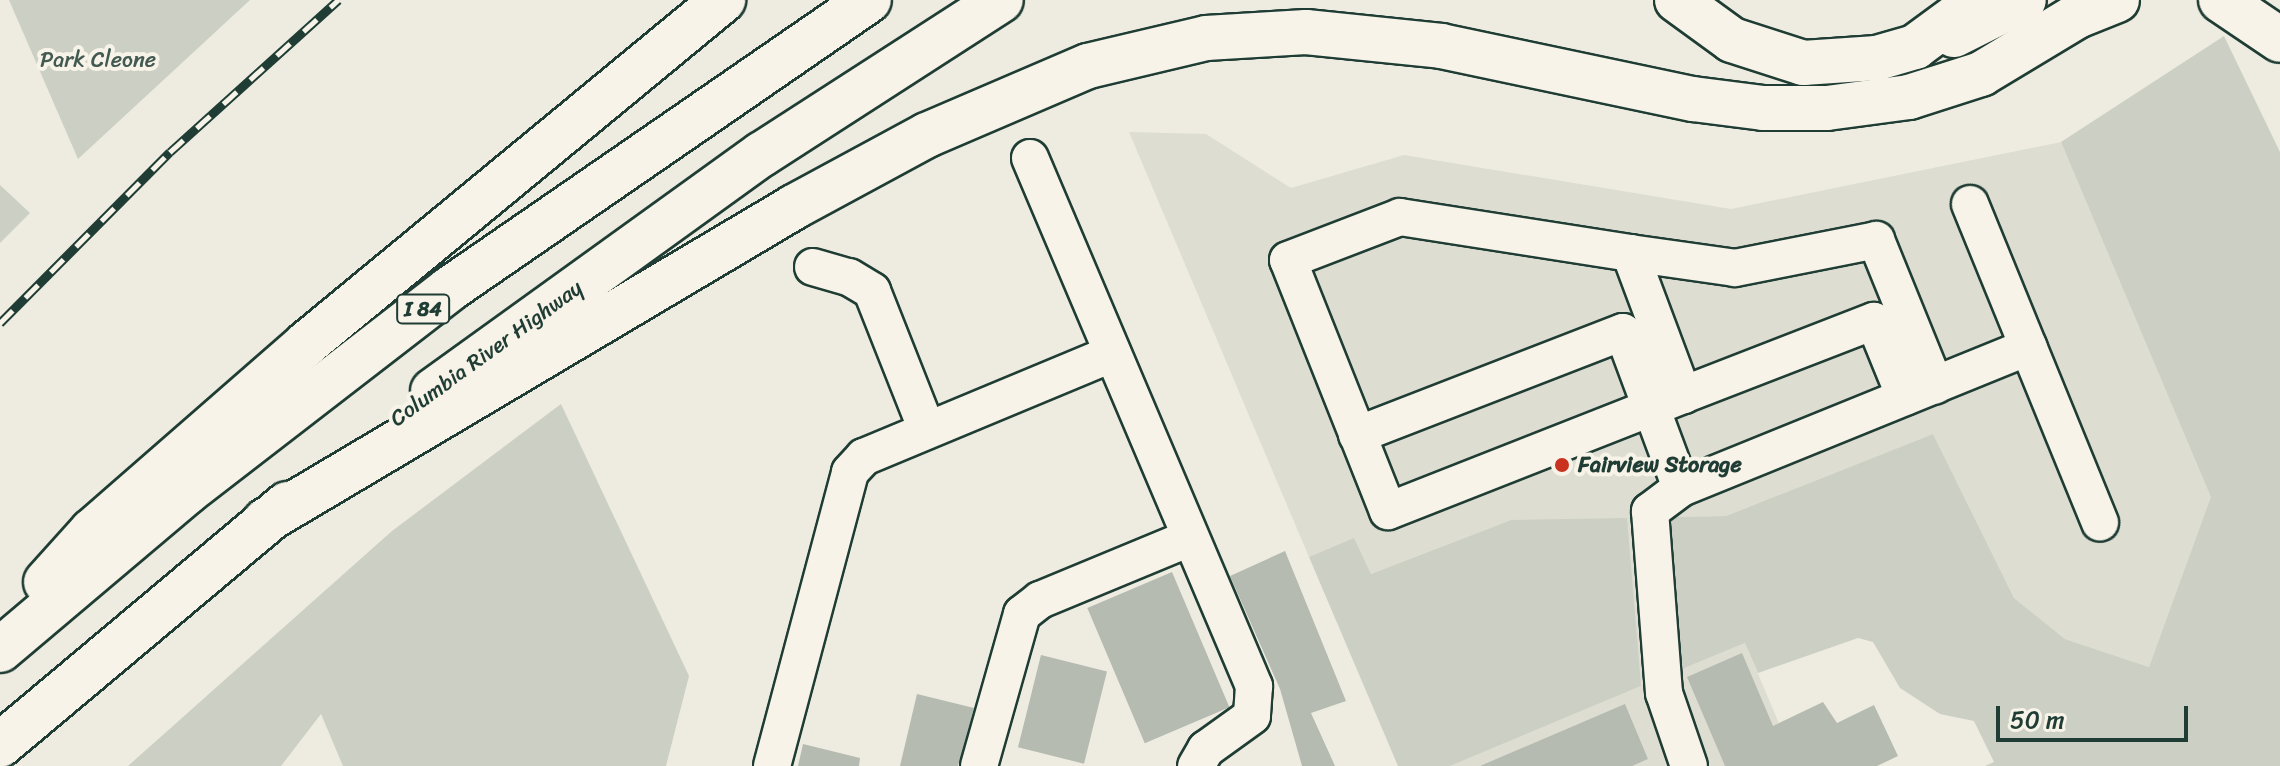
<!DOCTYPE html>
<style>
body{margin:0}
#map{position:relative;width:2280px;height:766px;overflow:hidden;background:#eeece1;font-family:Sriracha,sans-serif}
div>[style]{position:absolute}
.built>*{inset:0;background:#ddddd2}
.green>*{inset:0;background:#cccfc4}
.building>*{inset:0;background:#b5bbb0;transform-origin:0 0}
.roads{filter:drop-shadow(2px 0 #1f3d34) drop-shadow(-2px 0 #1f3d34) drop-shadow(0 2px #1f3d34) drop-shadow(0 -2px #1f3d34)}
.minor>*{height:36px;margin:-18px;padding:0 18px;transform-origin:18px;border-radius:18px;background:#f7f3e8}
.highway>*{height:44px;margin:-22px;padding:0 22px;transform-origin:22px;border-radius:22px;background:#f7f3e8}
.rail>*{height:9px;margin-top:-4.5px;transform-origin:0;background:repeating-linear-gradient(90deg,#f7f3e8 0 18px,#1f3d34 0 36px);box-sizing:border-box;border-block:2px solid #1f3d34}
.dots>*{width:22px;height:22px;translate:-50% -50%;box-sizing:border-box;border:4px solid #f7f3e8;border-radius:50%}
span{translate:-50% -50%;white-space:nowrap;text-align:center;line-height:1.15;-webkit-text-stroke:8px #f7f3e8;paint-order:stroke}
.shield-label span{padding:2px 6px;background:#f7f3e8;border:2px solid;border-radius:6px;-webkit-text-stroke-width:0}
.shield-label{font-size:20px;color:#1f3d34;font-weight:700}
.park-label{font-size:22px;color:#425a51}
.street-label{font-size:22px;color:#1f3d34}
.poi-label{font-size:22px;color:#1f3d34;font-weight:700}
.left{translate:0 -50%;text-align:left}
.scale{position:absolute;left:1996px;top:706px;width:192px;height:36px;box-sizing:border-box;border:4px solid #1f3d34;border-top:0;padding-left:10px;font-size:24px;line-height:28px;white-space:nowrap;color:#1f3d34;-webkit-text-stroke:6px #f7f3e8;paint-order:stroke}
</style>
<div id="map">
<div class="built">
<div style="clip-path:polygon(1129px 132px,1206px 134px,1291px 188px,1404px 155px,1731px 209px,2061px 142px,2212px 497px,2149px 667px,2065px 639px,2014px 598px,1933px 434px,1726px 516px,1673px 517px,1675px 672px,1745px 643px,1797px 766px,1450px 766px,1641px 686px,1511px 520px,1371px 574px,1354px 539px,1309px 557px)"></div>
</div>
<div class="green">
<div style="clip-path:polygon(9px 0,250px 0,78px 159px)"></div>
<div style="clip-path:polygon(2224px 36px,2280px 152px,2280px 766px,1985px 766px,1994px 762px,1974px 721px,1940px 714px,1900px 688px,1873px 642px,1858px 638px,1758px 673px,1745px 643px,1675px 672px,1663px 527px,1673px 517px,1726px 516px,1933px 434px,2014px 598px,2065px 639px,2149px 667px,2211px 497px,2061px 142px)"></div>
<div style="clip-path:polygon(0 185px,30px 213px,0 243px)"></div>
<div style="clip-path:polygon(561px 404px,689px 676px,666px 766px,343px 766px,321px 714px,281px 766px,128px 766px,392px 531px)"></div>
<div style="clip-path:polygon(1627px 518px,1641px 686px,1450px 766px,1398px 766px,1309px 557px,1354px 538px,1371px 574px,1511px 520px)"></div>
</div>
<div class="building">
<div style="clip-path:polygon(1285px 551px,1346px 701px,1311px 713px,1335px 766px,1302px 766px,1280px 689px,1230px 576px)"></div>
<div style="left:1172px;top:572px;width:147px;height:92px;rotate:67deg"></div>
<div style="clip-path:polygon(1742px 653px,1773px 726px,1823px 702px,1837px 723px,1874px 705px,1898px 756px,1877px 766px,1725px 766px,1687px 677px)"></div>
<div style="left:1041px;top:655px;width:68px;height:95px;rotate:14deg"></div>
<div style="clip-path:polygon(917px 694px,974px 708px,958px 766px,900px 766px)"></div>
<div style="clip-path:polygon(1625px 704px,1648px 759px,1632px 766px,1480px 766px)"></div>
<div style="clip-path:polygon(803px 744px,860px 758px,859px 766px,798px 766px)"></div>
</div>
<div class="roads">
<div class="minor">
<div style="left:1030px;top:158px;width:574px;rotate:67.01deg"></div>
<div style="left:1254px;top:686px;width:30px;rotate:94deg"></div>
<div style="left:1252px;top:716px;width:57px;rotate:144.3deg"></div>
<div style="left:1206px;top:749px;width:20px;rotate:120deg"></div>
<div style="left:1970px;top:204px;width:344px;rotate:67.8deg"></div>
<div style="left:1400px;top:217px;width:233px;rotate:8.9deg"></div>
<div style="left:1630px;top:253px;width:152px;rotate:69.5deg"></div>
<div style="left:1683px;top:395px;width:317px;rotate:158.5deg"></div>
<div style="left:1388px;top:511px;width:270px;rotate:-111.7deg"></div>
<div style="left:1288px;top:260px;width:120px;rotate:-21deg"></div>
<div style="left:1630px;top:253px;width:106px;rotate:8.1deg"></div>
<div style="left:1735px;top:268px;width:144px;rotate:-11.2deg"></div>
<div style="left:1876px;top:240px;width:157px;rotate:67.9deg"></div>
<div style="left:813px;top:267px;width:37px;rotate:16deg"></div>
<div style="left:849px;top:277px;width:27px;rotate:31deg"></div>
<div style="left:872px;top:291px;width:149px;rotate:68.4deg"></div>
<div style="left:1683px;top:395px;width:205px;rotate:-21.2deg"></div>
<div style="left:1874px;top:321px;width:82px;rotate:67.8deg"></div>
<div style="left:1357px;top:435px;width:285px;rotate:-21.2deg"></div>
<div style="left:1623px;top:332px;width:166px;rotate:69.6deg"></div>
<div style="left:1681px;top:488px;width:39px;rotate:143deg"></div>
<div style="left:1650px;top:511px;width:183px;rotate:85.6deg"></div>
<div style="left:1664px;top:693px;width:77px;rotate:71.1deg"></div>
<div style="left:1681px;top:488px;width:375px;rotate:-22.1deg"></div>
<div style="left:772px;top:766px;width:304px;rotate:-75.1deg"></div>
<div style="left:850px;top:472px;width:21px;rotate:-47deg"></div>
<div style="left:864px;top:457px;width:269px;rotate:-22.6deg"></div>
<div style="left:979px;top:766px;width:158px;rotate:-74.2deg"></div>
<div style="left:1022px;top:614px;width:23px;rotate:-38deg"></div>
<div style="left:1040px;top:600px;width:162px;rotate:-22.5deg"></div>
</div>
<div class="highway">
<div style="left:1677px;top:0;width:68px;rotate:36deg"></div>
<div style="left:1732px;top:40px;width:75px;rotate:17.9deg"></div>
<div style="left:1803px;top:63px;width:74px;rotate:-3.9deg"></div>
<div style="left:1877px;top:58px;width:40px;rotate:-16deg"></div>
<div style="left:1915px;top:47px;width:79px;rotate:-36.3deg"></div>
<div style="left:2221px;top:0;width:71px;rotate:34.1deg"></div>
<div style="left:1954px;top:35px;width:78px;rotate:-26.6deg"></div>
<div style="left:433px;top:391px;width:405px;rotate:-35.8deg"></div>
<div style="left:762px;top:154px;width:284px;rotate:-32.8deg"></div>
<div style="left:265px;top:521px;width:615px;rotate:-30.69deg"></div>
<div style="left:794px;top:207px;width:151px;rotate:-28.4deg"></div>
<div style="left:927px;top:135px;width:175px;rotate:-23.2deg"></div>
<div style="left:1088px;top:66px;width:121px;rotate:-13.3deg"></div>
<div style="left:1206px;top:38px;width:100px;rotate:-3.4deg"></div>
<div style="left:1306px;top:32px;width:136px;rotate:5.9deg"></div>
<div style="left:1441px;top:46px;width:258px;rotate:11.9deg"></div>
<div style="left:1693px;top:99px;width:71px;rotate:7.3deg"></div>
<div style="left:1763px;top:108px;width:64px"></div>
<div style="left:1827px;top:108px;width:83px;rotate:-7.6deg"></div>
<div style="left:1909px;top:97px;width:76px;rotate:-17.7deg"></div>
<div style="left:1981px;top:74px;width:112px;rotate:-31.1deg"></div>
<div style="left:2077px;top:16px;width:43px;rotate:-21.8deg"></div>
<div style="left:46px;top:582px;width:69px;rotate:-48deg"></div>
<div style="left:92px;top:531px;width:284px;rotate:-41.1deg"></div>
<div style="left:306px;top:344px;width:541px;rotate:-39.52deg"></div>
<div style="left:0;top:650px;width:245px;rotate:-40.2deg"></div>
<div style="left:187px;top:492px;width:330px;rotate:-37.7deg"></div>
<div style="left:448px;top:290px;width:511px;rotate:-34.56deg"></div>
<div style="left:0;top:745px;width:375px;rotate:-40deg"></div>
</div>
</div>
<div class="rail">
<div style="left:0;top:323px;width:241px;rotate:-45.2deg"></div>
<div style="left:170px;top:152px;width:227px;rotate:-42.1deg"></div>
</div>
<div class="dots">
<div style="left:1562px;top:465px;background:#c8321e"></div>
</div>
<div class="shield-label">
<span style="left:423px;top:309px">I 84</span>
</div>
<div class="park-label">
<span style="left:98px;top:60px">Park Cleone</span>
</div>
<div class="street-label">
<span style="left:486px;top:353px;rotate:-36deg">Columbia River Highway</span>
</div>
<div class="poi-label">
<span class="left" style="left:1578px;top:465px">Fairview Storage</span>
</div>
<div class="scale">50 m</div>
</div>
